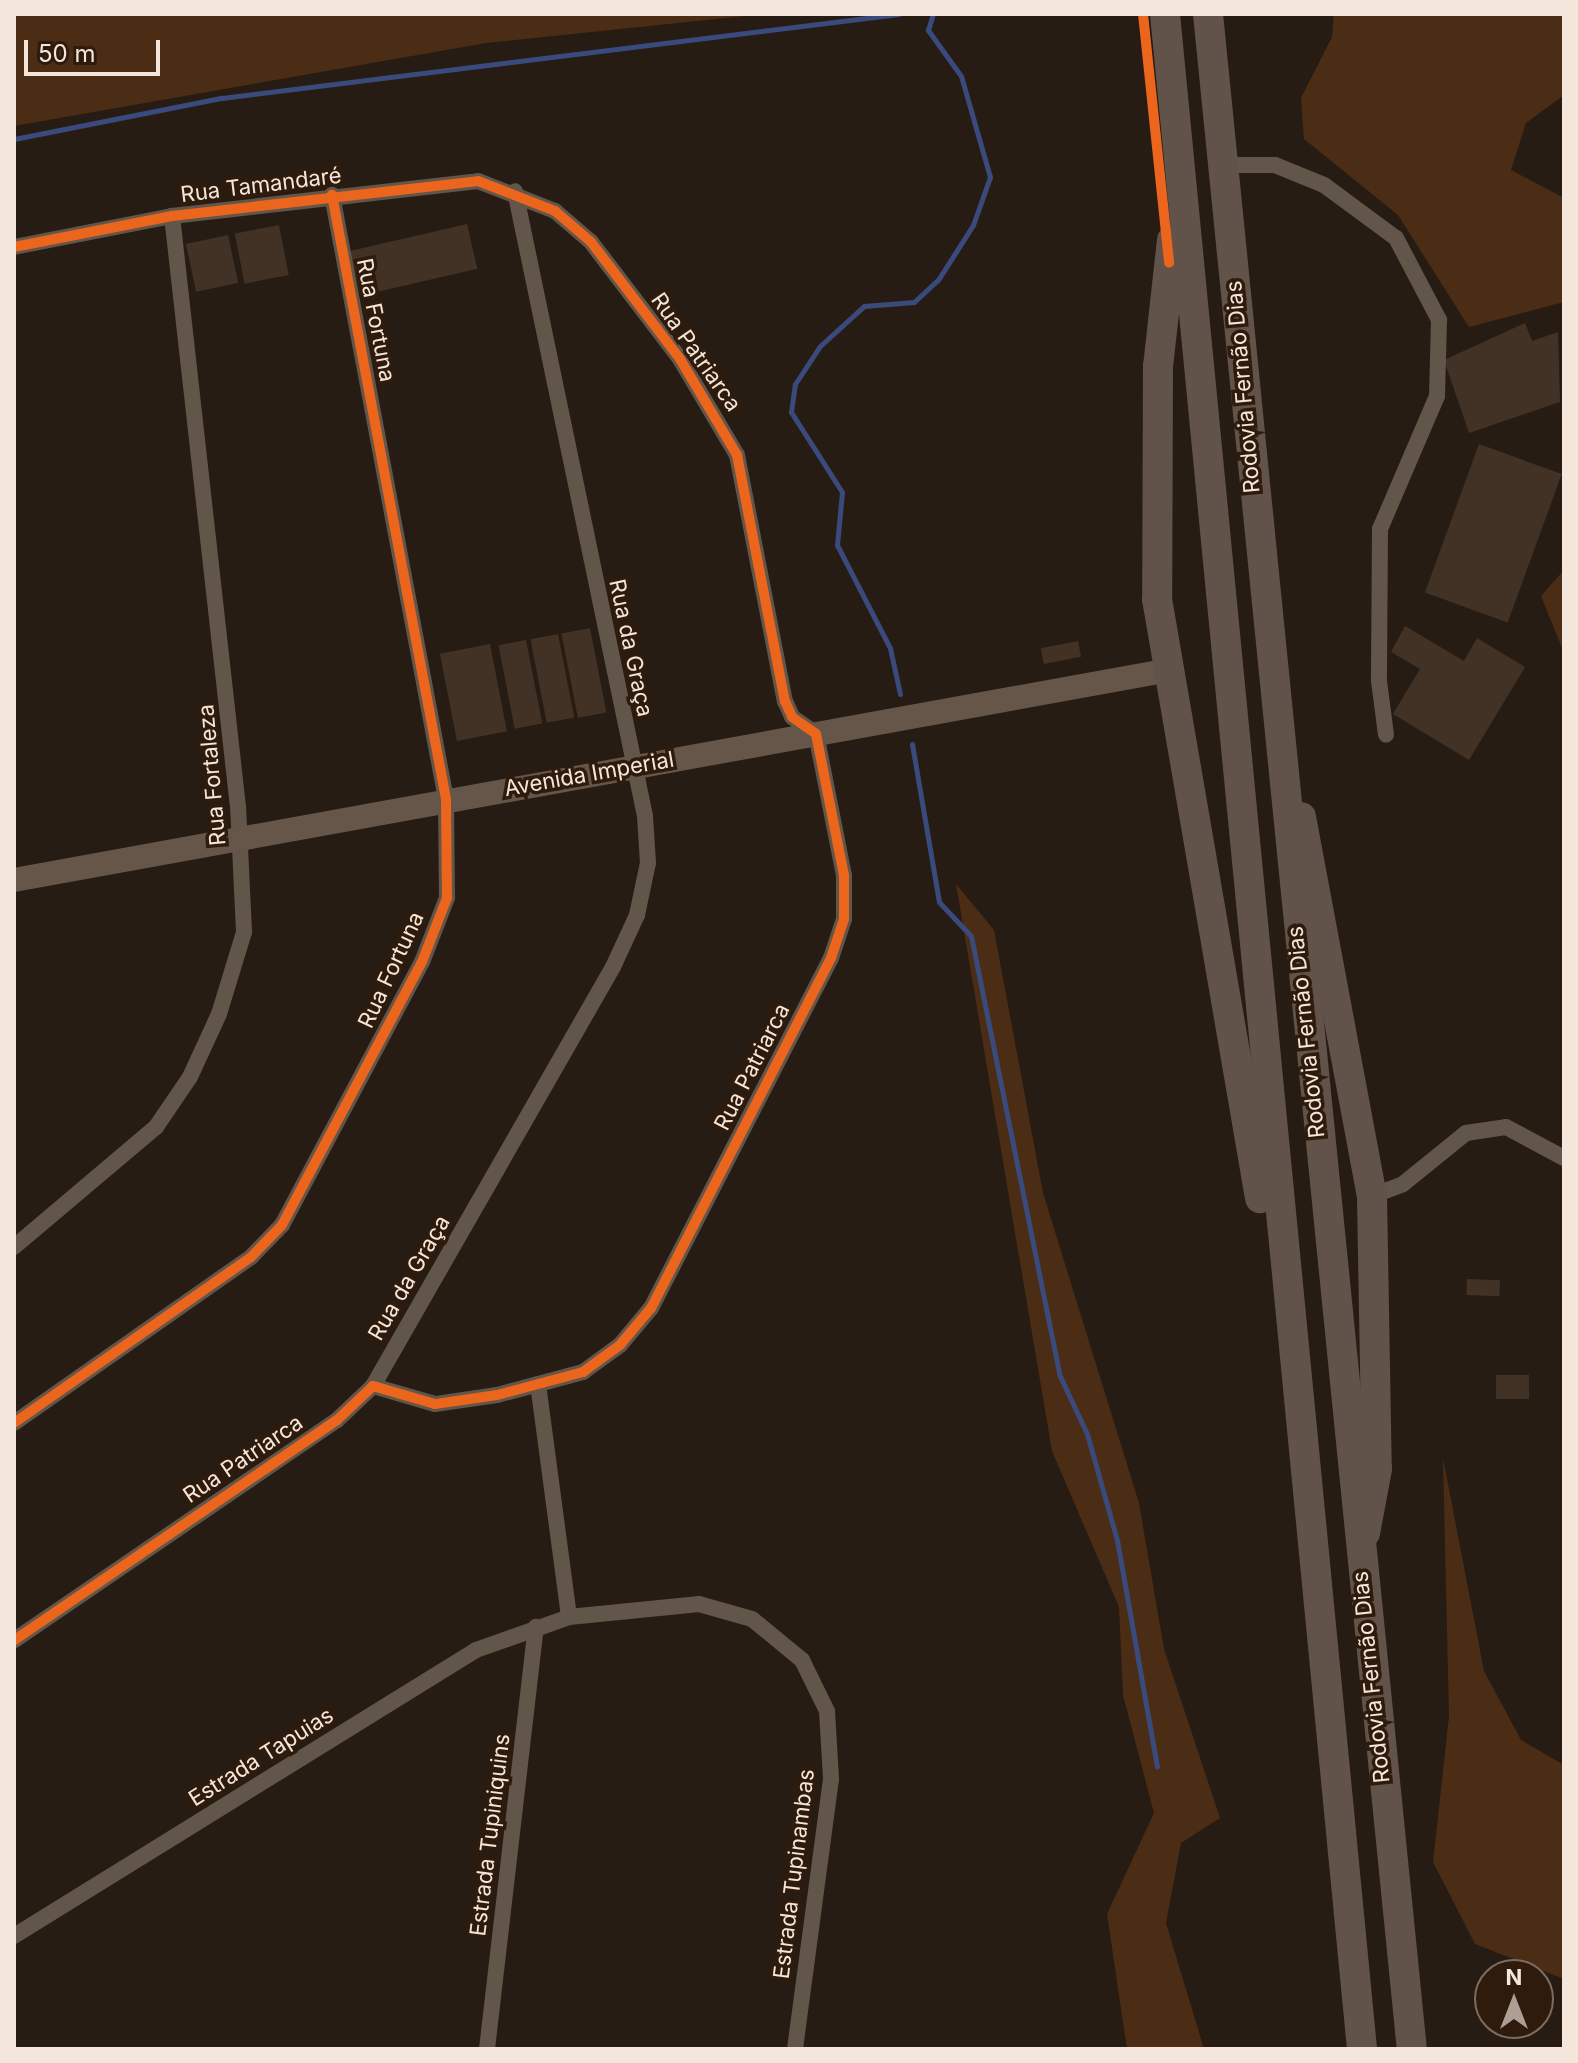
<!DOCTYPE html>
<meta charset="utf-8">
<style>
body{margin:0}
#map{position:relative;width:1578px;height:2063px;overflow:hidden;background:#271c13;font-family:Inter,sans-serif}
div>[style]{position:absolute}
.green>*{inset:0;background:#4b2c14}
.stream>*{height:5px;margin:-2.5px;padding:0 2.5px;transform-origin:2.5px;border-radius:2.5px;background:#3a4a7d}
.building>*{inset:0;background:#423225;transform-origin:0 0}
.street>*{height:16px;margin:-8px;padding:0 8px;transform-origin:8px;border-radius:8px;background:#62554a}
.secondary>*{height:24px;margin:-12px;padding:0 12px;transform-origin:12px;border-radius:12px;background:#66564a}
.highway>*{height:30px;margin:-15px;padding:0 15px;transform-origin:15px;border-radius:15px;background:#615349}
.cycleway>*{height:10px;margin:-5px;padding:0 5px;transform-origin:5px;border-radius:5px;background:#eb651d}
span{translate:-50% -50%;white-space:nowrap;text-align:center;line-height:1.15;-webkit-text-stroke:7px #2f1b0b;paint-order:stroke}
.street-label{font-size:22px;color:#f5e6dc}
.frame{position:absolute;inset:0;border:16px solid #f5e6dc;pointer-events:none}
.north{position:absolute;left:1474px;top:1959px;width:80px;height:80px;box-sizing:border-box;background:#2f1b0b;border:2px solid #7e6c5f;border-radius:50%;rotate:0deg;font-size:22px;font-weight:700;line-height:32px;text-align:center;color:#f5e6dc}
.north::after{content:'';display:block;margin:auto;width:28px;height:36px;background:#ad9f96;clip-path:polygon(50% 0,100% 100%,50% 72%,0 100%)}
.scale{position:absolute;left:24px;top:40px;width:136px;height:36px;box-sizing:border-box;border:4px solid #f5e6dc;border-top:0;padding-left:10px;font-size:24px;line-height:28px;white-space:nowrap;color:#f5e6dc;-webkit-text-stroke:6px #2f1b0b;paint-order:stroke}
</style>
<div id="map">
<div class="green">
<div style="clip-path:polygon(14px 14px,765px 14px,486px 43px,14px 126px)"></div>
<div style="clip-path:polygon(1334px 14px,1564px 14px,1564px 95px,1526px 123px,1511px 170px,1564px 198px,1564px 302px,1469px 327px,1398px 215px,1304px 139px,1301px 98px,1332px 37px)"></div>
<div style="clip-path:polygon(1564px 570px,1564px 653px,1541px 596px)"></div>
<div style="clip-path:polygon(956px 884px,994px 930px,1043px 1193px,1139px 1503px,1164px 1649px,1220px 1818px,1181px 1843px,1166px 1923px,1204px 2049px,1127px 2049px,1107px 1914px,1154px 1813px,1123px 1695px,1119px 1607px,1052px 1451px)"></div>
<div style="clip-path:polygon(1443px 1458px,1484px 1671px,1521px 1740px,1564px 1765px,1564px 1979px,1475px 1944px,1433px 1862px,1449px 1716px)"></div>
</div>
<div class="stream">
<div style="left:14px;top:139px;width:212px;rotate:-11.2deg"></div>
<div style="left:222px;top:98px;width:682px;rotate:-7.07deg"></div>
<div style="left:900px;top:694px;width:47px;rotate:-102.3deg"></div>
<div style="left:890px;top:648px;width:116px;rotate:-117.2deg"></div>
<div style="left:837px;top:545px;width:53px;rotate:-84.6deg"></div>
<div style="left:842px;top:492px;width:95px;rotate:-122.5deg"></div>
<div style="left:791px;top:412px;width:28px;rotate:-82deg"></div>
<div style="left:795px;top:384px;width:45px;rotate:-56.7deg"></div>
<div style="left:820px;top:346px;width:59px;rotate:-42.3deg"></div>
<div style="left:864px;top:306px;width:50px;rotate:-4.6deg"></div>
<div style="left:914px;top:302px;width:33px;rotate:-43deg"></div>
<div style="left:938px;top:280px;width:65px;rotate:-57.5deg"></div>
<div style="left:973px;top:225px;width:51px;rotate:-70.5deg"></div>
<div style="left:990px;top:177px;width:105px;rotate:-106deg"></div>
<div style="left:961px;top:76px;width:57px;rotate:-125.7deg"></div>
<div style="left:928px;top:30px;width:17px;rotate:-73deg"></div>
<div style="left:912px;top:744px;width:160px;rotate:80.3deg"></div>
<div style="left:939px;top:902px;width:47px;rotate:46.7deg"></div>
<div style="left:971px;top:936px;width:447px;rotate:78.6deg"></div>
<div style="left:1059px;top:1374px;width:66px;rotate:65deg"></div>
<div style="left:1087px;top:1434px;width:110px;rotate:74.2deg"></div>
<div style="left:1117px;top:1540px;width:230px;rotate:80deg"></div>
</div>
<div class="building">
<div style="left:467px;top:224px;width:46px;height:120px;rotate:77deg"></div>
<div style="left:279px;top:225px;width:51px;height:45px;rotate:79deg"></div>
<div style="left:228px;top:235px;width:49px;height:43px;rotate:78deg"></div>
<div style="clip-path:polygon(1525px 323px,1532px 341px,1558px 332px,1560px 402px,1469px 433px,1444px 360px)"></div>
<div style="left:1479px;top:444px;width:88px;height:158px;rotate:20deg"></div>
<div style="clip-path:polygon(1405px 626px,1464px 661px,1477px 638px,1525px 667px,1469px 760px,1393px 714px,1420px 669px,1391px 652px)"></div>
<div style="left:590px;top:628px;width:86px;height:29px;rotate:79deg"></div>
<div style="left:558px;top:634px;width:85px;height:28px;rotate:79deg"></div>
<div style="left:526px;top:640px;width:85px;height:28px;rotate:79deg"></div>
<div style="left:1078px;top:641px;width:16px;height:38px;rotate:79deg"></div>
<div style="left:490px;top:644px;width:89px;height:51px;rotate:79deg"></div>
<div style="left:1467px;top:1279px;width:33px;height:16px;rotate:2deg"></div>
<div style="left:1529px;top:1375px;width:24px;height:33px;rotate:90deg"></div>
</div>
<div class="street">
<div style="left:1222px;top:165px;width:53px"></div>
<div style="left:1275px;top:165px;width:53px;rotate:22.2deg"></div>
<div style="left:1324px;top:185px;width:89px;rotate:36.4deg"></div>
<div style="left:1396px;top:238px;width:93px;rotate:62.3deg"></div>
<div style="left:1439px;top:320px;width:76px;rotate:91.5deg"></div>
<div style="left:1437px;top:396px;width:145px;rotate:113.2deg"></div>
<div style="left:1380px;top:529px;width:152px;rotate:90.4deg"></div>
<div style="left:1379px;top:681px;width:54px;rotate:82.6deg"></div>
<div style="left:14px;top:247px;width:161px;rotate:-11.1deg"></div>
<div style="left:172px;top:216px;width:308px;rotate:-6.5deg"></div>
<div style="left:478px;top:181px;width:83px;rotate:21.3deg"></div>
<div style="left:555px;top:211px;width:48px;rotate:40.7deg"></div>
<div style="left:591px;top:242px;width:147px;rotate:52.7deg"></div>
<div style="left:680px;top:359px;width:112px;rotate:59.3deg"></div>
<div style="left:737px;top:455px;width:251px;rotate:79deg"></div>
<div style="left:785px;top:701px;width:17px;rotate:66deg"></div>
<div style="left:792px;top:717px;width:29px;rotate:35deg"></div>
<div style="left:816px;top:734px;width:144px;rotate:78.8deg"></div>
<div style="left:844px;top:875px;width:44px;rotate:90deg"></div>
<div style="left:844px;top:919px;width:41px;rotate:108.4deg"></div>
<div style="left:831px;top:958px;width:394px;rotate:117.2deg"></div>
<div style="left:651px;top:1308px;width:48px;rotate:130deg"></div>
<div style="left:620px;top:1345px;width:46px;rotate:143.9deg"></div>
<div style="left:583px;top:1372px;width:89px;rotate:165deg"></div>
<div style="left:497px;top:1395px;width:63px;rotate:171.7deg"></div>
<div style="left:435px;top:1404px;width:65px;rotate:-163.8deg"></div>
<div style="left:373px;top:1386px;width:50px;rotate:136.6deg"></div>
<div style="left:337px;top:1420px;width:391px;rotate:145.7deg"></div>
<div style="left:1372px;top:1196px;width:33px;rotate:-21deg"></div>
<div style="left:1403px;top:1184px;width:81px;rotate:-39deg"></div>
<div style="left:1466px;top:1133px;width:40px;rotate:-8.5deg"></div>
<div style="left:1506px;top:1127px;width:66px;rotate:28.1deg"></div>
<div style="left:14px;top:1247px;width:186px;rotate:-40.2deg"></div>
<div style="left:156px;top:1127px;width:60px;rotate:-55.8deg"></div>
<div style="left:190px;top:1077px;width:69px;rotate:-65.3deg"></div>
<div style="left:219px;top:1014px;width:86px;rotate:-73deg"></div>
<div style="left:244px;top:932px;width:125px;rotate:-92.7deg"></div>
<div style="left:238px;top:807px;width:595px;rotate:-96.37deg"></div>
<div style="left:538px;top:1384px;width:235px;rotate:82.4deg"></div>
<div style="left:373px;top:1386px;width:483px;rotate:-60.2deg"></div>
<div style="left:613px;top:967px;width:57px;rotate:-65.2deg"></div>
<div style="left:637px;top:915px;width:53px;rotate:-78.1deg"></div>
<div style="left:648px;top:863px;width:47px;rotate:-93.7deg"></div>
<div style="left:645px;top:816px;width:638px;rotate:-101.75deg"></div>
<div style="left:14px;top:1423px;width:289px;rotate:-35deg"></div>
<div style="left:251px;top:1257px;width:45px;rotate:-45.9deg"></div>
<div style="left:282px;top:1225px;width:298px;rotate:-62deg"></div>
<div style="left:422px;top:962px;width:69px;rotate:-68.7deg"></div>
<div style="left:447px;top:898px;width:99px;rotate:-90.6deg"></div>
<div style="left:446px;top:799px;width:615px;rotate:-100.69deg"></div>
<div style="left:14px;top:1936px;width:543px;rotate:-31.76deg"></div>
<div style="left:476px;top:1650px;width:99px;rotate:-19.5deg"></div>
<div style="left:569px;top:1617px;width:131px;rotate:-5.7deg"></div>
<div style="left:699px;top:1604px;width:55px;rotate:15.8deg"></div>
<div style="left:752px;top:1619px;width:65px;rotate:39.4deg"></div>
<div style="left:802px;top:1660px;width:57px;rotate:63.9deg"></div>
<div style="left:827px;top:1711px;width:68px;rotate:86.6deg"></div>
<div style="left:831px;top:1779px;width:272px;rotate:97.6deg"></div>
<div style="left:487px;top:2049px;width:425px;rotate:-83.4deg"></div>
</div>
<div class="secondary">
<div style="left:14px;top:880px;width:1169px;rotate:-10.3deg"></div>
</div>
<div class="highway">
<div style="left:1165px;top:14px;width:2045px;rotate:84.47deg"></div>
<div style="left:1208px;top:14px;width:2045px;rotate:84.28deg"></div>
<div style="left:1172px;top:240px;width:127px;rotate:96.3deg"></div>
<div style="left:1158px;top:366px;width:233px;rotate:90.2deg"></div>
<div style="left:1157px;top:599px;width:608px;rotate:80.24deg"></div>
<div style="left:1301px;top:817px;width:386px;rotate:79.4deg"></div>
<div style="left:1372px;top:1196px;width:273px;rotate:89deg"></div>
<div style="left:1377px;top:1469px;width:65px;rotate:100.6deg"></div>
</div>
<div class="cycleway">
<div style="left:1143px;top:14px;width:250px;rotate:84deg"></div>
<div style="left:14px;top:247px;width:161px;rotate:-11.1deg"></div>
<div style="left:172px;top:216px;width:308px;rotate:-6.5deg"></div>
<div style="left:478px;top:181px;width:83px;rotate:21.3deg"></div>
<div style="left:555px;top:211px;width:48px;rotate:40.7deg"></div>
<div style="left:591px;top:242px;width:147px;rotate:52.7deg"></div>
<div style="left:680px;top:359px;width:112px;rotate:59.3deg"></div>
<div style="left:737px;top:455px;width:251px;rotate:79deg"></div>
<div style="left:785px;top:701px;width:17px;rotate:66deg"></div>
<div style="left:792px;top:717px;width:29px;rotate:35deg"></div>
<div style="left:816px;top:734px;width:144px;rotate:78.8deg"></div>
<div style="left:844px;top:875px;width:44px;rotate:90deg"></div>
<div style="left:844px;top:919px;width:41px;rotate:108.4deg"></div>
<div style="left:831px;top:958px;width:394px;rotate:117.2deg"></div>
<div style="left:651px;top:1308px;width:48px;rotate:130deg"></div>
<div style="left:620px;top:1345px;width:46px;rotate:143.9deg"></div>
<div style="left:583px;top:1372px;width:89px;rotate:165deg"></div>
<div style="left:497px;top:1395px;width:63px;rotate:171.7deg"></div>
<div style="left:435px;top:1404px;width:65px;rotate:-163.8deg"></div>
<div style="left:373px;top:1386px;width:50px;rotate:136.6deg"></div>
<div style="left:337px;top:1420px;width:391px;rotate:145.7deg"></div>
<div style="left:14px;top:1423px;width:289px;rotate:-35deg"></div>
<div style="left:251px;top:1257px;width:45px;rotate:-45.9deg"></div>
<div style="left:282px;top:1225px;width:298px;rotate:-62deg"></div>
<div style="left:422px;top:962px;width:69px;rotate:-68.7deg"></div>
<div style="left:447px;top:898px;width:99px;rotate:-90.6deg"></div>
<div style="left:446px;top:799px;width:615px;rotate:-100.69deg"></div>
</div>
<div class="street-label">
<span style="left:261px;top:185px;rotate:-7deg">Rua Tamandaré</span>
<span style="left:376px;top:320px;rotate:79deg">Rua Fortuna</span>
<span style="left:696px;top:352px;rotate:55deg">Rua Patriarca</span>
<span style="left:1243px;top:387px;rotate:-95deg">Rodovia Fernão Dias</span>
<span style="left:631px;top:648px;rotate:78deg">Rua da Graça</span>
<span style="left:589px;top:774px;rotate:-10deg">Avenida Imperial</span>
<span style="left:212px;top:775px;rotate:-95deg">Rua Fortaleza</span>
<span style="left:391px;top:970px;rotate:-65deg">Rua Fortuna</span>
<span style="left:1306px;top:1032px;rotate:-96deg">Rodovia Fernão Dias</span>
<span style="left:752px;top:1067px;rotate:-63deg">Rua Patriarca</span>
<span style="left:409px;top:1278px;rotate:-60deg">Rua da Graça</span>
<span style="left:243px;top:1459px;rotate:-34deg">Rua Patriarca</span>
<span style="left:1371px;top:1677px;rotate:-96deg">Rodovia Fernão Dias</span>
<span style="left:261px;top:1757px;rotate:-32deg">Estrada Tapuias</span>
<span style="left:490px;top:1835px;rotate:-83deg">Estrada Tupiniquins</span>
<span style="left:794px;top:1874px;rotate:-83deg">Estrada Tupinambas</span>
</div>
<div class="frame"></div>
<div class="north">N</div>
<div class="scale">50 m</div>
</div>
